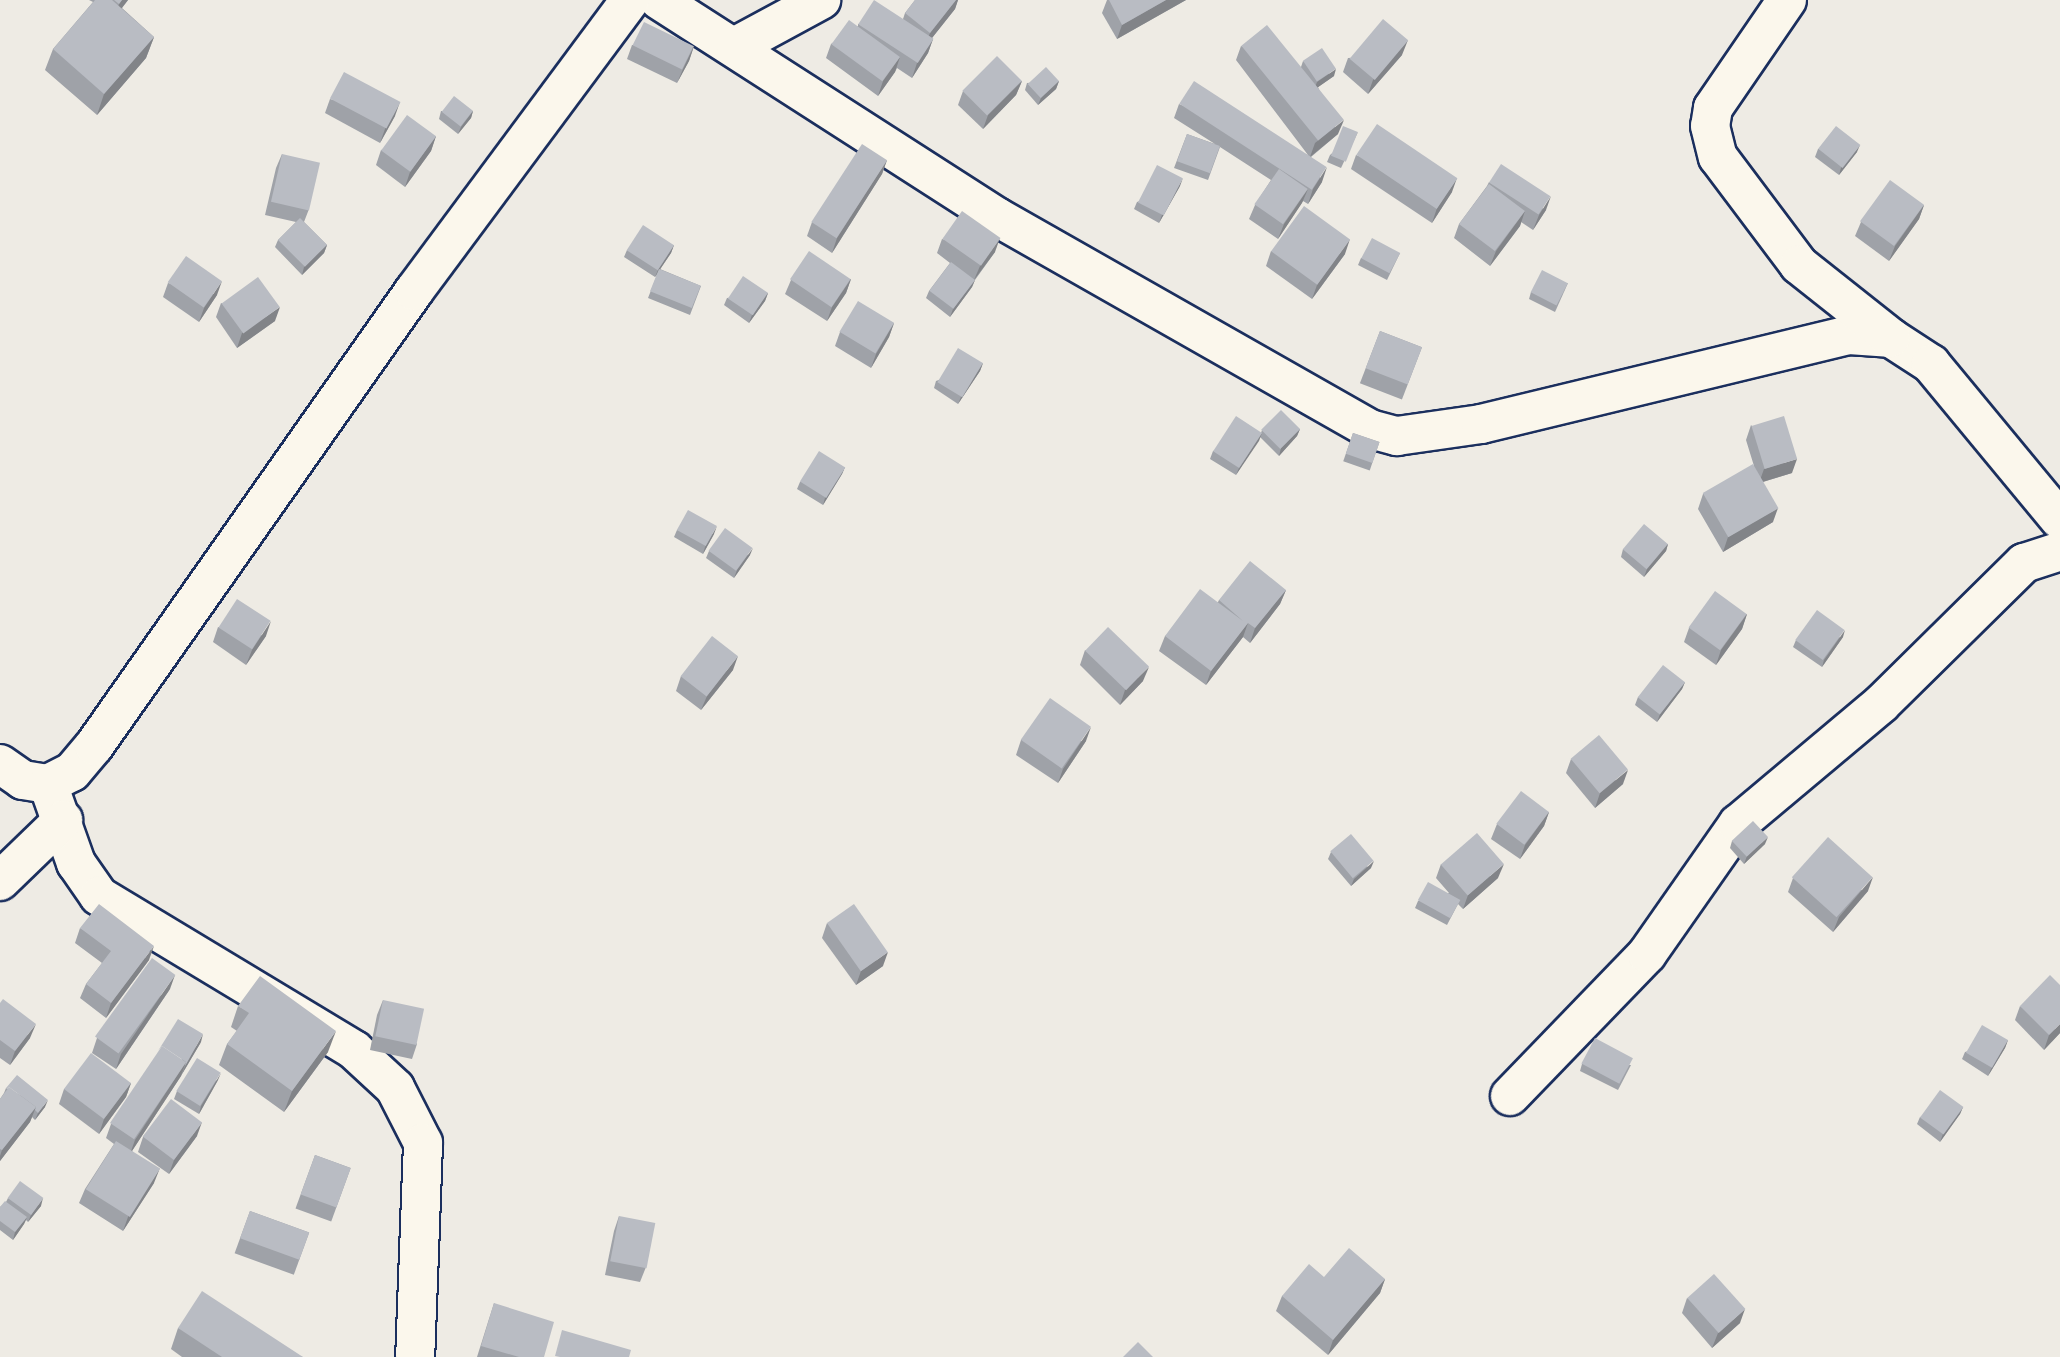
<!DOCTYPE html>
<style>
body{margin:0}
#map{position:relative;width:2060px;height:1357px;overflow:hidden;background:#eeebe4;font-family:"Comic Neue",sans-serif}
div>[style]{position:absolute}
.roads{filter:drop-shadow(2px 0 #1b2f5e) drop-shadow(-2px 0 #1b2f5e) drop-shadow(0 2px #1b2f5e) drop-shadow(0 -2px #1b2f5e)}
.minor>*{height:38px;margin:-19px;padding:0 19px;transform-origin:19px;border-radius:19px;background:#fbf7ec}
.wall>*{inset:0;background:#9fa2a8;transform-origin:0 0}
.shaded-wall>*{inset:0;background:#828488}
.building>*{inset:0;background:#b9bcc3;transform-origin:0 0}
span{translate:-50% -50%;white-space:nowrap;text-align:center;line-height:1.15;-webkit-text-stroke:7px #fbf7ec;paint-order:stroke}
</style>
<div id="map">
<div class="roads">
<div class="minor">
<div style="left:659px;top:0;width:402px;rotate:32.7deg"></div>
<div style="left:997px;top:217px;width:429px;rotate:29.6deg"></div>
<div style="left:1370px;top:429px;width:28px;rotate:15deg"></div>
<div style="left:1397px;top:436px;width:85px;rotate:-8.1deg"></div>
<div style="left:1481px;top:424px;width:379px;rotate:-13.6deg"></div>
<div style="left:1849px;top:335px;width:42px;rotate:4.1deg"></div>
<div style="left:1891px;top:338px;width:48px;rotate:33deg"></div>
<div style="left:1931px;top:364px;width:202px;rotate:50.4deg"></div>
<div style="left:1787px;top:0;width:131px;rotate:124.4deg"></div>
<div style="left:1713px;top:108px;width:18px;rotate:99deg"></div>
<div style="left:1710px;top:126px;width:32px;rotate:76deg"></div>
<div style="left:1718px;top:157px;width:135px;rotate:53.1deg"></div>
<div style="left:1799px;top:265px;width:117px;rotate:38.4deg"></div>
<div style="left:736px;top:46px;width:97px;rotate:-28.4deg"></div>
<div style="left:0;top:764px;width:28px;rotate:35deg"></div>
<div style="left:23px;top:780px;width:25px;rotate:9deg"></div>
<div style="left:48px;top:784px;width:27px;rotate:-27deg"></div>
<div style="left:72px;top:772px;width:34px;rotate:-50deg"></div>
<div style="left:94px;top:746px;width:556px;rotate:-54.88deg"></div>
<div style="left:414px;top:291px;width:362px;rotate:-53.4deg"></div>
<div style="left:48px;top:784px;width:84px;rotate:70.5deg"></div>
<div style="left:76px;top:863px;width:40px;rotate:55.1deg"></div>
<div style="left:99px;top:896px;width:298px;rotate:31.1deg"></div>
<div style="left:354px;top:1050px;width:56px;rotate:42.8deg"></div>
<div style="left:395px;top:1088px;width:62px;rotate:63deg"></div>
<div style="left:423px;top:1143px;width:214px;rotate:92.1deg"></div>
<div style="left:0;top:881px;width:88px;rotate:-44.1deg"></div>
<div style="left:1510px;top:1096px;width:197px;rotate:-46deg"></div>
<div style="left:1647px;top:954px;width:159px;rotate:-55deg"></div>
<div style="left:1738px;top:824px;width:187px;rotate:-40deg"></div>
<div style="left:1881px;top:704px;width:201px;rotate:-44.6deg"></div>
<div style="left:2024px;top:563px;width:38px;rotate:-18deg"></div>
</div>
</div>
<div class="wall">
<div style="clip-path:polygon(89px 0,128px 0,122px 8px,154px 37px,146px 58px,97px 115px,45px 70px,53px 49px,93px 2px)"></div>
<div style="clip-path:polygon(915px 0,958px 0,955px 9px,932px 38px,933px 39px,928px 53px,912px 78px,897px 68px,895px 72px,878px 96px,826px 58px,831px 44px,858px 26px,858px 24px,903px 19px,905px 13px)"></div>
<div style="clip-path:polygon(1107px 0,1186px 0,1117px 39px,1102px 13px)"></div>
<div style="clip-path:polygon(632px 45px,694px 46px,689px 61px,677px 83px,627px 59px)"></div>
<div style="clip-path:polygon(1241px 46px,1301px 67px,1303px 61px,1334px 76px,1318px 87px,1338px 134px,1311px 157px,1322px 182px,1308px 204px,1303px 201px,1278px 239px,1249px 219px,1255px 205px,1271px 180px,1220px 147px,1208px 180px,1174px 168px,1187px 134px,1215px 144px,1174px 118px,1179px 104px,1308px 155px,1236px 60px)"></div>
<div style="clip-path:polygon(1402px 55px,1368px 94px,1343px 72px,1348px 58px)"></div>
<div style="clip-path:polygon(1022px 81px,1016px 95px,983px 129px,958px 105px,963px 91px)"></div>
<div style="clip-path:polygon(1059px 81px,1056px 89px,1038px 105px,1025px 90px,1027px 83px)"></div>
<div style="clip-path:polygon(330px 99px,395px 116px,380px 143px,325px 113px)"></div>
<div style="clip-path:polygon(441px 111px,473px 111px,471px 118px,458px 134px,439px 119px)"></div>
<div style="clip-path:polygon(1358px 132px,1341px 168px,1327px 162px,1330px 155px)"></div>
<div style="clip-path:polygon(436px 136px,431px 151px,405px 187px,376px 165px,381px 150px)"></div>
<div style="clip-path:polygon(1818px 149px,1857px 152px,1839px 175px,1815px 157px)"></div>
<div style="clip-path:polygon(282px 154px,309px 209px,304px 222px,327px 245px,324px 253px,302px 275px,275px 247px,278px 240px,296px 222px,265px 215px,276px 168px)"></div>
<div style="clip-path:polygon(1356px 155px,1452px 192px,1432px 223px,1351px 169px)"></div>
<div style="clip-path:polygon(887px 160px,882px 174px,832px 253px,807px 236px,812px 222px)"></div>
<div style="clip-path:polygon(1489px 182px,1546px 210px,1533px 230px,1521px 222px,1520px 226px,1490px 266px,1454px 238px,1459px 224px,1487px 186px)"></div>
<div style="clip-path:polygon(1180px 186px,1159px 223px,1134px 209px,1137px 202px)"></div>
<div style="clip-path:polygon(1924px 205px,1919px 219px,1889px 261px,1855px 236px,1861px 222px)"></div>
<div style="clip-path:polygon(942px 239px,995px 252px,975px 280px,972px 287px,950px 317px,926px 298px,929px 291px,950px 263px,937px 253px)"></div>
<div style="clip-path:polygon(674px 245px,671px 253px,660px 269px,701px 286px,690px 315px,648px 298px,657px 275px,655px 277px,624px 257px,627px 250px)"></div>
<div style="clip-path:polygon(1271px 251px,1345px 254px,1312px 299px,1266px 266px)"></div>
<div style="clip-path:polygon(1400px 253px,1387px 280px,1358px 265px,1361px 258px)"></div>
<div style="clip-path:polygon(851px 279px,846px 293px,827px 321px,785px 294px,791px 280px)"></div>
<div style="clip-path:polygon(168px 283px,217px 295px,199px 322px,163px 297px)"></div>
<div style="clip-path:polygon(1568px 283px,1555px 312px,1529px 299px,1531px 292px)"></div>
<div style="clip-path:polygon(768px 293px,765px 301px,749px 323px,724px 305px,727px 298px)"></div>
<div style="clip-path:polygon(221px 303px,275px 321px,237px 348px,216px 317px)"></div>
<div style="clip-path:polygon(894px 323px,889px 337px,871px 368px,835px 346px,840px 332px)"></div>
<div style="left:1380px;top:331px;width:45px;height:56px;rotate:21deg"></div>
<div style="clip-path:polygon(983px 363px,980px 371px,958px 404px,934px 388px,936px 381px)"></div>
<div style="clip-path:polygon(1751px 425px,1792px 473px,1763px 482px,1773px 522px,1723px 552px,1698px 509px,1703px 494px,1754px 466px,1746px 440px)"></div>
<div style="clip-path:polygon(1300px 429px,1297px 436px,1279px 456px,1260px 437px,1236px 475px,1210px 459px,1213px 451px,1261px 433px,1262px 430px)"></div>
<div style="left:1353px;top:433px;width:28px;height:30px;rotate:19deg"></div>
<div style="clip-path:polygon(845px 467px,842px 474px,823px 505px,797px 489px,800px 482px)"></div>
<div style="clip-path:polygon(677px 530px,714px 534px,703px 554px,674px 537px)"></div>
<div style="clip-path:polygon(1668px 544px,1666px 551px,1644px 577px,1621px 557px,1623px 549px)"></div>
<div style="clip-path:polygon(709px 551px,750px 555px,734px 578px,706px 558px)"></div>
<div style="clip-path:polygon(1286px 590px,1280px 604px,1250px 643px,1243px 637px,1206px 685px,1159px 651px,1165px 636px,1218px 602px,1219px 600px)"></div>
<div style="clip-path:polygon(1747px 614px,1742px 629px,1716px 665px,1684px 642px,1689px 628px)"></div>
<div style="clip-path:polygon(218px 627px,266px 636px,246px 665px,213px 642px)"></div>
<div style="clip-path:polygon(1843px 637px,1822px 667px,1793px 647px,1796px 640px)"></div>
<div style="clip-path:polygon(1085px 650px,1143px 681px,1120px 705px,1080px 665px)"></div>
<div style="clip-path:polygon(733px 670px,701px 710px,676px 691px,681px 676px)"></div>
<div style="clip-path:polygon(1685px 682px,1682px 689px,1657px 722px,1635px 705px,1638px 697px)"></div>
<div style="clip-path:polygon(1021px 740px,1086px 741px,1058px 783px,1016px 755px)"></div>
<div style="clip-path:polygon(1571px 759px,1623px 784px,1595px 808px,1566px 773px)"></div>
<div style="clip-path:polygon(1549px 812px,1544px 826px,1520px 859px,1491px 839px,1497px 824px)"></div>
<div style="clip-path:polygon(1732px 841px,1765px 844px,1744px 864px,1730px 848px)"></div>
<div style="clip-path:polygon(1331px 852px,1371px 868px,1351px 886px,1328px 859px)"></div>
<div style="clip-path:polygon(1441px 864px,1498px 878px,1463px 909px,1458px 904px,1447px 925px,1415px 908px,1418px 901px,1449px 893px,1436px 878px)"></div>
<div style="clip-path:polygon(1793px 878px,1868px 891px,1833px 932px,1788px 892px)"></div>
<div style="clip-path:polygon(827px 923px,883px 966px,856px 985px,822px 938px)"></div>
<div style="clip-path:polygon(80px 928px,149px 960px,106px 1018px,80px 998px,86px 984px,102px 963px,75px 943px)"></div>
<div style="clip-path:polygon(170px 989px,116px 1069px,92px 1053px,97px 1038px)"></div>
<div style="clip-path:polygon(383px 1000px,417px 1044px,412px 1059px,370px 1050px,377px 1015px)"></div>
<div style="clip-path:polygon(0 1003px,30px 1038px,10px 1065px,0 1058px)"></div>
<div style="clip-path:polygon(238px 1006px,328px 1052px,284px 1112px,219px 1065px,227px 1044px,237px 1031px,231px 1027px)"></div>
<div style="clip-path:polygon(2020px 1006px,2060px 1033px,2044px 1050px,2015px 1020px)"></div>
<div style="clip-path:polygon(2008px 1040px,2005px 1048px,1988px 1076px,1962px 1059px,1965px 1052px)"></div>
<div style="clip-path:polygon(201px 1042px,181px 1076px,132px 1151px,154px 1183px,123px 1231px,79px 1203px,85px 1189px,114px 1144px,106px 1138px,111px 1124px)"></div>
<div style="clip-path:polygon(1582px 1064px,1631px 1065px,1618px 1090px,1580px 1071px)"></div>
<div style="clip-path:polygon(218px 1080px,199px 1114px,174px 1099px,177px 1091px)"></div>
<div style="clip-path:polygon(131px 1083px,126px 1097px,99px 1134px,59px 1104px,64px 1089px)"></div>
<div style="clip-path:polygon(6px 1088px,45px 1107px,35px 1120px,32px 1117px,30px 1122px,0 1161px,0 1099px,4px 1093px)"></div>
<div style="clip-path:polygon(1963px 1107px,1960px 1114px,1940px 1142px,1917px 1124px,1920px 1117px)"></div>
<div style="clip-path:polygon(197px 1136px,169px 1174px,138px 1152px,143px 1137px)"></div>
<div style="left:315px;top:1155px;width:38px;height:57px;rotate:20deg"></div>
<div style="clip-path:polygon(8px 1198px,41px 1206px,28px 1222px,26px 1220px,24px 1224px,13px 1240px,0 1230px,0 1207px,6px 1202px)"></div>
<div style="left:250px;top:1211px;width:63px;height:45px;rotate:20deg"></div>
<div style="clip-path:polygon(619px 1216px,646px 1267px,640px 1282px,605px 1275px,614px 1231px)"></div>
<div style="clip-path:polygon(1324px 1277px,1385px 1279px,1380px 1293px,1328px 1355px,1276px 1311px,1282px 1296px)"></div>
<div style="clip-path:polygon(1687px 1298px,1740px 1323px,1712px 1348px,1682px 1313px)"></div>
<div style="clip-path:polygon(494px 1303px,544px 1357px,477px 1357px)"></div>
<div style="clip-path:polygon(178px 1328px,303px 1357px,182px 1357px,171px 1349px)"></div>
</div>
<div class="shaded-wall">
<div style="clip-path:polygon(122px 0,128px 0,114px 18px,119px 4px)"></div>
<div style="clip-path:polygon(956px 0,958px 0,955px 9px,924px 48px,930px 33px)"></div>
<div style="clip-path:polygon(1166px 0,1186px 0,1117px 39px,1122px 25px)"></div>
<div style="clip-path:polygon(154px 37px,146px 58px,97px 115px,104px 94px)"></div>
<div style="clip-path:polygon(933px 39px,928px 53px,912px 78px,917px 63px)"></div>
<div style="clip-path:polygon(1408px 40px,1402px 55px,1368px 94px,1373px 80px)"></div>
<div style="clip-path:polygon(694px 46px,689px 61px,677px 83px,683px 69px)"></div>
<div style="clip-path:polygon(900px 57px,895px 72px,878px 96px,883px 81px)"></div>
<div style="clip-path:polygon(1336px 69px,1334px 76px,1314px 90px,1317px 82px)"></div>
<div style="clip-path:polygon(1022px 81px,1016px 95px,983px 129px,988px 115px)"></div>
<div style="clip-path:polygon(1059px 81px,1056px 89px,1038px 105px,1041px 98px)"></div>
<div style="clip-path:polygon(400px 102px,395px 116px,380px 143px,385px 129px)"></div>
<div style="clip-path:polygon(473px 111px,471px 118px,458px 134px,461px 127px)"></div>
<div style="clip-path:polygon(1344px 120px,1338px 134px,1310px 157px,1315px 143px)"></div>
<div style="clip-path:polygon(436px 136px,431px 151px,405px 187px,410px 172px)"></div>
<div style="clip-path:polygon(1860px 145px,1857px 152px,1839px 175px,1841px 168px)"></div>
<div style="clip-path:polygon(887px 160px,882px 174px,832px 253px,837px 238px)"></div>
<div style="clip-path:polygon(1327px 167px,1322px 182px,1308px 204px,1313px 189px)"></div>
<div style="clip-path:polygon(1183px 178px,1180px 186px,1159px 223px,1162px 215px)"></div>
<div style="clip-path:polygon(1457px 178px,1452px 192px,1432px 223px,1437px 208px)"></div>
<div style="clip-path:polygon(1308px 189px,1302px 203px,1278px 239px,1284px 224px)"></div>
<div style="clip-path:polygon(1551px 196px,1546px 210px,1533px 230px,1539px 215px)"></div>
<div style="clip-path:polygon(1924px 205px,1919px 219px,1889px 261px,1895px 246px)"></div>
<div style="clip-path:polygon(1525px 211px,1520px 226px,1490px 266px,1496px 251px)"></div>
<div style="clip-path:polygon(1000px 238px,995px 252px,974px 280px,980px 266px)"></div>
<div style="clip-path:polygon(1350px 239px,1345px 254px,1312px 299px,1317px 285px)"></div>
<div style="clip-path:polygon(327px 245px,324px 253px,302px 275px,304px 267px)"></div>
<div style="clip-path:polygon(674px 245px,671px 253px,655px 277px,658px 270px)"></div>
<div style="clip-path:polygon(851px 279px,846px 293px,827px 321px,832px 307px)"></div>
<div style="clip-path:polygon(975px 280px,972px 287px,950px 317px,953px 309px)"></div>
<div style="clip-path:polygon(222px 281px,217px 295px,199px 322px,204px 308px)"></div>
<div style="clip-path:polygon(768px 293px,765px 301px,749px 323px,752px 315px)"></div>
<div style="clip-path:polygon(280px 307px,275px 321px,237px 348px,242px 333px)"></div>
<div style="clip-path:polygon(894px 323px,889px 337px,871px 368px,876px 354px)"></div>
<div style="clip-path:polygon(983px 363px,980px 371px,958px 404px,961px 397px)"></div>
<div style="clip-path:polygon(1300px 429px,1297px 436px,1279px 456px,1281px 448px)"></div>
<div style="clip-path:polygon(1262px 433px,1259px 441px,1236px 475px,1239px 468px)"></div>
<div style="clip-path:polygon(1797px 459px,1792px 473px,1759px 483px,1764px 469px)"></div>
<div style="clip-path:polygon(845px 467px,842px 474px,823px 505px,825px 498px)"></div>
<div style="clip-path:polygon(1778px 508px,1773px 522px,1723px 552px,1728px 537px)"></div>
<div style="clip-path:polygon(717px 526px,714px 534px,703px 554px,705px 547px)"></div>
<div style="clip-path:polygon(1668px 544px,1666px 551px,1644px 577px,1647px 569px)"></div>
<div style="clip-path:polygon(753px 548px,750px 555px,734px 578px,737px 570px)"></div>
<div style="clip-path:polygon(1286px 590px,1280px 604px,1250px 643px,1255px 628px)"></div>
<div style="clip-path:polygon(1747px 614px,1742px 629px,1716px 665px,1721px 650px)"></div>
<div style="clip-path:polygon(271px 621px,266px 636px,246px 665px,252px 650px)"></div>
<div style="clip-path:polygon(1248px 623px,1243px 637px,1206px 685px,1211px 671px)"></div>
<div style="clip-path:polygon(1845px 630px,1843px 637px,1822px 667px,1824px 660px)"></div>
<div style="clip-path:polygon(738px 656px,733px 670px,701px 710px,707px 696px)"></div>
<div style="clip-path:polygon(1149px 667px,1143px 681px,1120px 705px,1125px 690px)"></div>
<div style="clip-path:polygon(1685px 682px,1682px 689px,1657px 722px,1660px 714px)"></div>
<div style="clip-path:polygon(1091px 727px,1086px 741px,1058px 783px,1063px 769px)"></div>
<div style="clip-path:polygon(1628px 770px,1623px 784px,1595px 808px,1600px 793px)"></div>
<div style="clip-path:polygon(1549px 812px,1544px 826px,1520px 859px,1525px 845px)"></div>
<div style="clip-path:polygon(1768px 837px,1765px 844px,1744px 864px,1747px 856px)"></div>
<div style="clip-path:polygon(1374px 861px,1371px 868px,1351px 886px,1354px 879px)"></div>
<div style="clip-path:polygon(1504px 864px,1498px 878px,1463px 909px,1468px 895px)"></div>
<div style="clip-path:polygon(1873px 877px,1868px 891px,1833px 932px,1839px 917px)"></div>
<div style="clip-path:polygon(154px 946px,149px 960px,106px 1018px,111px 1003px)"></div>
<div style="clip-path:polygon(888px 952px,883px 966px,856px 985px,861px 971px)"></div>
<div style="clip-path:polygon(175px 975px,170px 989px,116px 1069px,121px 1054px)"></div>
<div style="clip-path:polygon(36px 1024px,30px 1038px,10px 1065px,15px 1051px)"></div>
<div style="clip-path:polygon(2060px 1024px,2060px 1033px,2044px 1050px,2049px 1035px)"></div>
<div style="clip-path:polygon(336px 1031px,328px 1052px,284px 1112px,292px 1091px)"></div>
<div style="clip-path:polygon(203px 1034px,201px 1042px,182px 1074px,185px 1066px)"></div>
<div style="clip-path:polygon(2008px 1040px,2005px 1048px,1988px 1076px,1991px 1069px)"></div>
<div style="clip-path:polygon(186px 1062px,181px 1076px,130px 1154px,135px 1140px)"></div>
<div style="clip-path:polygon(221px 1073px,218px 1080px,199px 1114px,201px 1106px)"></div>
<div style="clip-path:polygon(131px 1083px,126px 1097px,99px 1134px,104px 1119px)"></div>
<div style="clip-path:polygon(48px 1100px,45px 1107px,35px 1120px,38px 1113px)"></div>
<div style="clip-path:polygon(36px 1107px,30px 1122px,0 1161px,0 1156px,2px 1150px)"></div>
<div style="clip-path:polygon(1963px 1107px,1960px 1114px,1940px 1142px,1943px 1134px)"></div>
<div style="clip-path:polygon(202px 1122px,197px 1136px,169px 1174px,174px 1160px)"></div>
<div style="clip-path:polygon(160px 1168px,154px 1183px,123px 1231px,128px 1217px)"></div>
<div style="clip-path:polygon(43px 1198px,41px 1206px,28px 1222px,31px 1215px)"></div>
<div style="clip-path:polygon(27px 1217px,24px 1224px,13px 1240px,15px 1232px)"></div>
<div style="clip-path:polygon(1385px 1279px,1380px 1293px,1328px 1355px,1333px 1340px)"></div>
<div style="clip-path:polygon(1745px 1309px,1740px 1323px,1712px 1348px,1718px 1333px)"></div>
</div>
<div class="building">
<div style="clip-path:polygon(95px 0,112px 0,154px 37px,104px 94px,53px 49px)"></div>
<div style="clip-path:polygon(114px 0,122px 0,119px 4px)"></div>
<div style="left:874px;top:0;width:71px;height:29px;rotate:33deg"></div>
<div style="clip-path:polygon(915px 0,956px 0,930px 33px,905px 13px)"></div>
<div style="clip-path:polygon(1109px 0,1166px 0,1122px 25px)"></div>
<div style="left:1383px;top:19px;width:33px;height:52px;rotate:40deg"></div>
<div style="left:849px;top:20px;width:63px;height:30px;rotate:36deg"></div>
<div style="left:644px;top:22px;width:55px;height:26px;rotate:26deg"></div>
<div style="left:1267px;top:25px;width:122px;height:33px;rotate:51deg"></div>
<div style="left:1322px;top:48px;width:25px;height:23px;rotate:56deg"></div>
<div style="left:997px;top:56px;width:35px;height:49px;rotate:45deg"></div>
<div style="left:1046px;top:67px;width:19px;height:25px;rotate:47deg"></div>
<div style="left:344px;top:72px;width:64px;height:30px;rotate:28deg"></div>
<div style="left:1194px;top:81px;width:158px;height:27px;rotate:33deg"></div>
<div style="left:454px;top:96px;width:24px;height:20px;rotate:38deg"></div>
<div style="left:407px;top:115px;width:36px;height:44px;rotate:36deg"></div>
<div style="left:1377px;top:124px;width:97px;height:37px;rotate:34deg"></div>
<div style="left:1343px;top:126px;width:16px;height:32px;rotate:22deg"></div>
<div style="left:1836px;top:126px;width:31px;height:29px;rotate:38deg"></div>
<div style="left:1187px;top:134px;width:35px;height:29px;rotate:20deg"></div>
<div style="left:862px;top:144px;width:30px;height:93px;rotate:33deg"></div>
<div style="left:282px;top:154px;width:39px;height:49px;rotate:13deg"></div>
<div style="left:1501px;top:164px;width:59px;height:22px;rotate:33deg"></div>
<div style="left:1157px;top:165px;width:29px;height:42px;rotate:27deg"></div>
<div style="left:1279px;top:169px;width:35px;height:43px;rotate:35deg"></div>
<div style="left:1890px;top:180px;width:42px;height:51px;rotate:36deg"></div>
<div style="left:1489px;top:184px;width:45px;height:50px;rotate:37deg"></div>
<div style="left:1304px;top:206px;width:57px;height:56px;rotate:36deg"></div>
<div style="left:962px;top:211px;width:47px;height:34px;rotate:35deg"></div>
<div style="left:300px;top:218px;width:38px;height:31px;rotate:45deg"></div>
<div style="left:643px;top:225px;width:37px;height:30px;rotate:33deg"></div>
<div style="left:1372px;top:238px;width:32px;height:23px;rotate:28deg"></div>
<div style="left:809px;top:251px;width:50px;height:34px;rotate:34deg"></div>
<div style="left:186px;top:256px;width:44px;height:32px;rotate:35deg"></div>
<div style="left:951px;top:262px;width:30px;height:36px;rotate:37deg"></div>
<div style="left:659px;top:269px;width:45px;height:24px;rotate:22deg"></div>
<div style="left:1542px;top:270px;width:29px;height:25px;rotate:27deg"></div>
<div style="left:743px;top:276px;width:30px;height:27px;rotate:34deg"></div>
<div style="left:258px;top:277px;width:37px;height:45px;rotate:54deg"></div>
<div style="left:858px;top:301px;width:42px;height:36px;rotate:31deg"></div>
<div style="left:1380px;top:331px;width:45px;height:40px;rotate:21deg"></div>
<div style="left:958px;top:348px;width:29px;height:40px;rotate:31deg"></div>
<div style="left:1281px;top:410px;width:27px;height:28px;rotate:45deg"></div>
<div style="left:1236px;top:416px;width:31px;height:42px;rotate:33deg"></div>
<div style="left:1784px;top:416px;width:45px;height:34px;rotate:73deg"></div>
<div style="left:1353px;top:433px;width:28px;height:22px;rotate:19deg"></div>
<div style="left:819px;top:451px;width:31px;height:36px;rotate:32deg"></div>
<div style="left:1753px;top:464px;width:51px;height:58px;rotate:60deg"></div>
<div style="left:688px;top:510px;width:33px;height:23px;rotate:29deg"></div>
<div style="left:1644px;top:524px;width:31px;height:33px;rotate:40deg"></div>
<div style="left:725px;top:528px;width:34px;height:28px;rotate:36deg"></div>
<div style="clip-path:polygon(1250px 561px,1286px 590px,1255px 628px,1248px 623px,1211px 671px,1165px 636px,1200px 589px,1243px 621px,1219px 600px)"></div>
<div style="left:1715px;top:591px;width:39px;height:45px;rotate:36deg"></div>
<div style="left:237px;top:599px;width:40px;height:34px;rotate:33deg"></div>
<div style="left:1817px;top:610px;width:34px;height:37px;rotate:36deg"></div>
<div style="left:1108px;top:627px;width:57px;height:33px;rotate:44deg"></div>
<div style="left:712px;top:636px;width:33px;height:51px;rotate:38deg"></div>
<div style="left:1663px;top:665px;width:28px;height:41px;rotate:38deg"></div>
<div style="left:1050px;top:698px;width:50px;height:51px;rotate:35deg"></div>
<div style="left:1599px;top:735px;width:45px;height:37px;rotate:50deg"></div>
<div style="left:1521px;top:791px;width:35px;height:41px;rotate:37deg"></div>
<div style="left:1753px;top:821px;width:22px;height:29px;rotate:47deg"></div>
<div style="left:1477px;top:833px;width:41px;height:48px;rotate:49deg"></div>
<div style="left:1351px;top:834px;width:35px;height:27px;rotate:50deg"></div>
<div style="left:1828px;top:837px;width:60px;height:54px;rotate:42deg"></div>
<div style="left:1428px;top:882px;width:37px;height:21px;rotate:29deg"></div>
<div style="clip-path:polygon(99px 904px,154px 946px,111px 1003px,86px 984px,111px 951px,80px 928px)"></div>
<div style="left:854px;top:904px;width:59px;height:33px;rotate:55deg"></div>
<div style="left:152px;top:958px;width:29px;height:97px;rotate:36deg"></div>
<div style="clip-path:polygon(2050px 975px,2060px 985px,2060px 1024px,2049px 1035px,2020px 1006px)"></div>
<div style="clip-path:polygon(260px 976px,336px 1031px,292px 1091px,227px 1044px,249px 1013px,238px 1006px)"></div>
<div style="clip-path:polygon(3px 999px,36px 1024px,15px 1051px,0 1040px,0 1003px)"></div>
<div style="left:383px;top:1000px;width:42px;height:37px;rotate:12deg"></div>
<div style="clip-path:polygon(178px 1019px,203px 1034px,185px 1066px,186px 1062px,162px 1046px,158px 1051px)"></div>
<div style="left:1982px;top:1025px;width:30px;height:32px;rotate:30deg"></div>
<div style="left:1595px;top:1038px;width:43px;height:29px;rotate:28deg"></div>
<div style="left:162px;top:1046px;width:29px;height:93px;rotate:34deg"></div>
<div style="left:91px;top:1053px;width:50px;height:45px;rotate:37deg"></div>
<div style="left:197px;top:1058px;width:28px;height:39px;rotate:32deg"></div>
<div style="clip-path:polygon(17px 1075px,48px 1100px,38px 1113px,35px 1110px,36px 1107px,9px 1087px,8px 1089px,6px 1088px)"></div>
<div style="clip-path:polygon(9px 1087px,36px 1107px,2px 1150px,0 1149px,0 1099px)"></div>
<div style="left:1940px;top:1090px;width:29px;height:34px;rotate:36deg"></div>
<div style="left:171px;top:1099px;width:39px;height:47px;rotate:37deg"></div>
<div style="left:116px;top:1141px;width:52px;height:57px;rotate:32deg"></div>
<div style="left:315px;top:1155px;width:38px;height:42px;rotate:20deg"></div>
<div style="left:20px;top:1181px;width:29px;height:21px;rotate:36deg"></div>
<div style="clip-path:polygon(5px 1201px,27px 1217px,15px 1232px,0 1221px,0 1207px)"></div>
<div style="left:250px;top:1211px;width:63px;height:29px;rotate:20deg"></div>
<div style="left:619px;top:1216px;width:37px;height:46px;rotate:11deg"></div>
<div style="clip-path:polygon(1349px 1248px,1385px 1279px,1333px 1340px,1282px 1296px,1309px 1264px,1324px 1277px)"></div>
<div style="left:1714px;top:1274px;width:47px;height:36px;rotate:48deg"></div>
<div style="clip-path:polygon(202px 1291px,303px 1357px,222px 1357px,178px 1328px)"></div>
<div style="clip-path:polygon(494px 1303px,554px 1322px,544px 1357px,519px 1357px,481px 1346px)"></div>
<div style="clip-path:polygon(562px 1330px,631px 1350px,629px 1357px,560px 1357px,555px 1356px)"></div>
<div style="clip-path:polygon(1138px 1342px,1153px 1357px,1123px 1357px)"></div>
</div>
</div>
